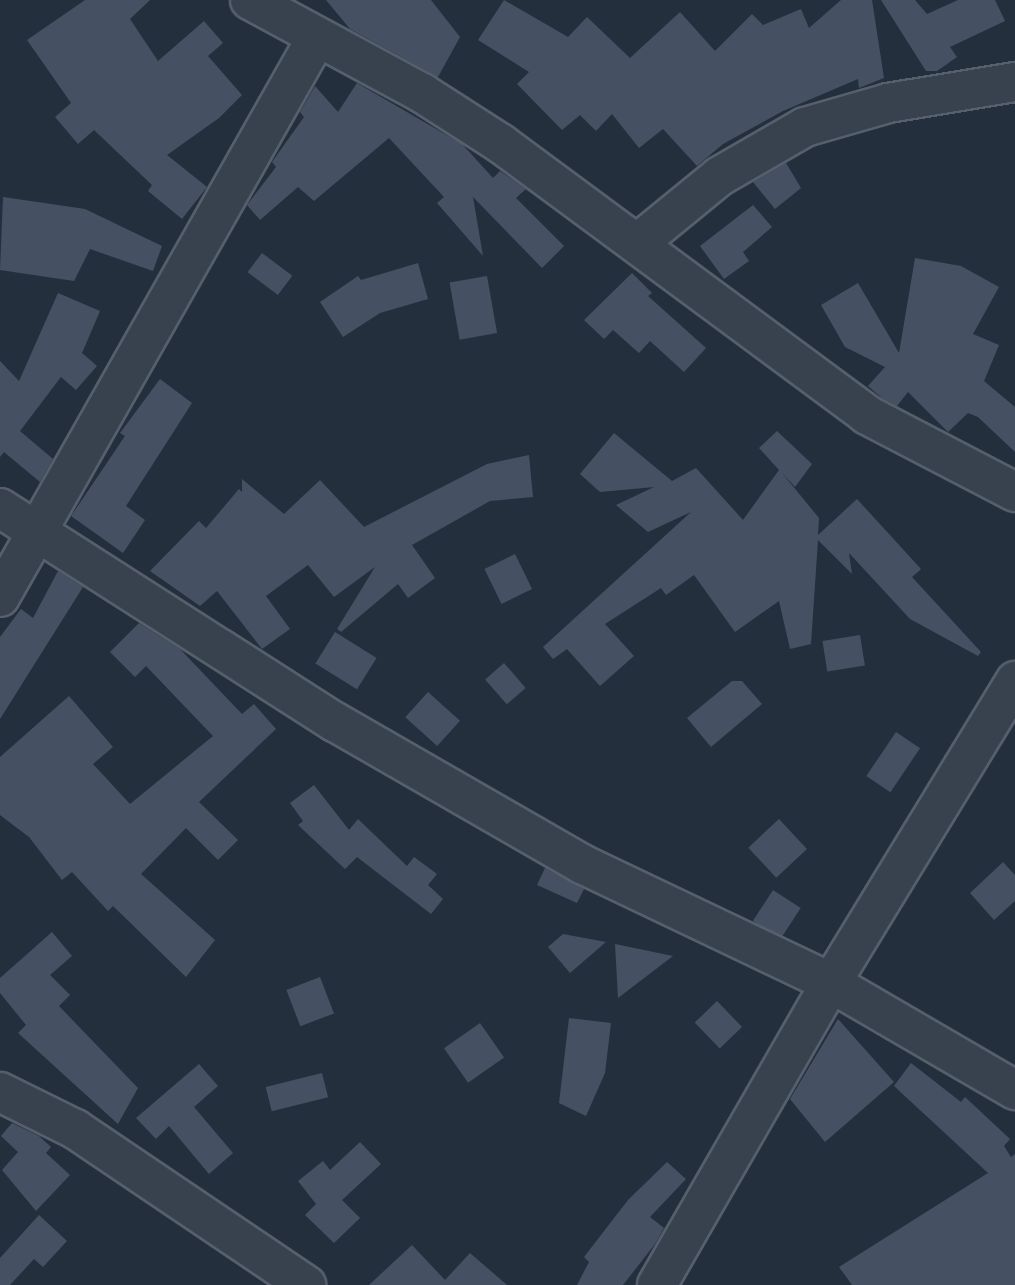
<!DOCTYPE html>
<style>
body{margin:0}
#map{position:relative;width:1015px;height:1285px;overflow:hidden;background:#242f3e;font-family:Cabin,sans-serif}
div>[style]{position:absolute}
.building>*{inset:0;background:#455162;transform-origin:0 0}
.roads{filter:drop-shadow(2px 0 #565f6c) drop-shadow(-2px 0 #565f6c) drop-shadow(0 2px #565f6c) drop-shadow(0 -2px #565f6c)}
.street>*{height:38px;margin:-19px;padding:0 19px;transform-origin:19px;border-radius:19px;background:#38414e}
span{translate:-50% -50%;white-space:nowrap;text-align:center;line-height:1.15;-webkit-text-stroke:8px #1d2633;paint-order:stroke}
</style>
<div id="map">
<div class="building">
<div style="clip-path:polygon(85px 0,150px 0,130px 19px,158px 61px,204px 21px,223px 43px,208px 56px,242px 95px,219px 118px,167px 155px,207px 187px,182px 219px,148px 191px,152px 185px,94px 130px,78px 144px,55px 117px,71px 103px,27px 40px)"></div>
<div style="clip-path:polygon(326px 0,431px 0,460px 37px,438px 77px,350px 29px)"></div>
<div style="clip-path:polygon(504px 0,568px 37px,587px 17px,630px 58px,680px 12px,715px 51px,752px 14px,763px 25px,801px 9px,809px 28px,841px 0,872px 0,884px 78px,859px 88px,858px 79px,783px 111px,723px 144px,697px 166px,663px 129px,639px 148px,612px 114px,596px 131px,580px 115px,562px 130px,517px 84px,529px 72px,478px 40px)"></div>
<div style="clip-path:polygon(881px 0,915px 0,927px 14px,958px 0,995px 0,1005px 21px,950px 47px,957px 57px,937px 71px,926px 71px)"></div>
<div style="clip-path:polygon(357px 83px,462px 144px,493px 178px,500px 171px,526px 189px,516px 198px,564px 246px,542px 268px,473px 197px,483px 256px,437px 203px,444px 197px,389px 138px,314px 201px,298px 187px,260px 220px,247px 205px,276px 167px,272px 162px,304px 117px,300px 112px,315px 86px,338px 112px)"></div>
<div style="clip-path:polygon(786px 163px,801px 188px,775px 209px,753px 182px)"></div>
<div style="clip-path:polygon(3px 197px,85px 209px,162px 246px,153px 271px,90px 249px,74px 281px,0 270px)"></div>
<div style="clip-path:polygon(753px 205px,772px 227px,743px 252px,749px 261px,724px 279px,700px 246px)"></div>
<div style="left:262px;top:253px;width:38px;height:24px;rotate:37deg"></div>
<div style="clip-path:polygon(915px 258px,961px 266px,999px 287px,973px 334px,999px 345px,984px 381px,1015px 407px,1015px 452px,978px 417px,968px 413px,948px 432px,908px 392px,897px 406px,883px 399px,868px 386px,885px 367px,845px 347px,821px 305px,858px 283px,899px 353px)"></div>
<div style="clip-path:polygon(418px 263px,428px 299px,380px 313px,343px 337px,320px 302px,358px 276px,361px 280px)"></div>
<div style="clip-path:polygon(632px 273px,652px 293px,648px 296px,706px 348px,684px 372px,650px 341px,639px 353px,613px 330px,604px 339px,584px 320px)"></div>
<div style="left:487px;top:276px;width:58px;height:38px;rotate:80deg"></div>
<div style="clip-path:polygon(58px 293px,100px 311px,82px 353px,97px 366px,76px 390px,61px 377px,20px 431px,53px 459px,40px 482px,4px 452px,0 457px,0 361px,19px 381px)"></div>
<div style="clip-path:polygon(160px 379px,192px 403px,126px 506px,145px 520px,123px 553px,71px 516px,125px 436px,120px 433px)"></div>
<div style="clip-path:polygon(777px 431px,812px 464px,795px 487px,782px 473px,819px 518px,818px 535px,857px 499px,921px 569px,912px 577px,981px 652px,978px 656px,910px 619px,849px 553px,852px 574px,818px 540px,811px 644px,790px 649px,779px 601px,735px 632px,694px 575px,666px 595px,661px 588px,605px 624px,634px 656px,600px 686px,567px 649px,553px 659px,543px 647px,691px 512px,648px 532px,616px 505px,654px 487px,600px 492px,580px 474px,614px 433px,672px 481px,696px 468px,743px 520px,779px 470px,759px 448px)"></div>
<div style="clip-path:polygon(529px 455px,533px 497px,490px 501px,412px 545px,435px 578px,408px 598px,398px 584px,341px 632px,337px 629px,375px 567px,334px 597px,308px 565px,266px 596px,290px 629px,262px 649px,217px 591px,200px 606px,150px 571px,199px 521px,206px 528px,239px 489px,242px 492px,242px 479px,284px 514px,320px 480px,364px 527px,487px 464px)"></div>
<div style="left:515px;top:554px;width:39px;height:34px;rotate:64deg"></div>
<div style="clip-path:polygon(58px 571px,83px 587px,0 719px,0 637px,21px 609px,33px 618px)"></div>
<div style="clip-path:polygon(139px 623px,180px 649px,242px 714px,254px 704px,276px 729px,199px 802px,238px 840px,218px 860px,186px 828px,141px 874px,215px 940px,186px 977px,113px 906px,108px 911px,72px 872px,62px 880px,29px 837px,0 815px,0 757px,69px 696px,113px 747px,93px 764px,130px 804px,213px 736px,146px 666px,135px 677px,110px 652px)"></div>
<div style="left:335px;top:632px;width:49px;height:37px;rotate:32deg"></div>
<div style="left:860px;top:635px;width:31px;height:38px;rotate:81deg"></div>
<div style="left:504px;top:663px;width:33px;height:25px;rotate:49deg"></div>
<div style="clip-path:polygon(732px 681px,742px 681px,762px 704px,711px 747px,687px 718px)"></div>
<div style="left:428px;top:692px;width:43px;height:34px;rotate:42deg"></div>
<div style="left:896px;top:732px;width:29px;height:53px;rotate:34deg"></div>
<div style="clip-path:polygon(314px 785px,349px 830px,358px 819px,407px 866px,414px 857px,437px 874px,428px 885px,443px 899px,431px 914px,357px 857px,345px 869px,298px 825px,303px 821px,290px 803px)"></div>
<div style="left:779px;top:819px;width:41px;height:42px;rotate:47deg"></div>
<div style="clip-path:polygon(1003px 862px,1015px 875px,1015px 901px,994px 920px,970px 893px)"></div>
<div style="clip-path:polygon(545px 868px,584px 889px,577px 903px,537px 885px)"></div>
<div style="left:773px;top:890px;width:33px;height:37px;rotate:33deg"></div>
<div style="clip-path:polygon(52px 932px,72px 956px,50px 975px,70px 995px,59px 1006px,138px 1088px,118px 1124px,18px 1033px,26px 1025px,0 993px,0 978px)"></div>
<div style="clip-path:polygon(563px 934px,606px 942px,570px 973px,548px 947px)"></div>
<div style="clip-path:polygon(615px 944px,673px 956px,618px 998px)"></div>
<div style="left:320px;top:977px;width:39px;height:36px;rotate:69deg"></div>
<div style="left:717px;top:1001px;width:36px;height:31px;rotate:46deg"></div>
<div style="clip-path:polygon(569px 1018px,611px 1023px,605px 1073px,586px 1116px,559px 1103px)"></div>
<div style="clip-path:polygon(838px 1019px,894px 1082px,825px 1142px,790px 1099px)"></div>
<div style="left:480px;top:1023px;width:42px;height:44px;rotate:55deg"></div>
<div style="clip-path:polygon(911px 1063px,961px 1102px,965px 1097px,1010px 1139px,1004px 1146px,1011px 1157px,1015px 1154px,1015px 1285px,852px 1285px,839px 1267px,988px 1173px,894px 1086px)"></div>
<div style="clip-path:polygon(199px 1064px,218px 1086px,194px 1107px,233px 1153px,209px 1174px,169px 1126px,156px 1139px,136px 1118px)"></div>
<div style="left:322px;top:1073px;width:25px;height:58px;rotate:76deg"></div>
<div style="clip-path:polygon(12px 1123px,39px 1136px,51px 1147px,46px 1153px,70px 1175px,36px 1211px,2px 1170px,18px 1152px,1px 1136px)"></div>
<div style="clip-path:polygon(360px 1142px,381px 1164px,342px 1200px,360px 1218px,334px 1243px,305px 1215px,316px 1204px,298px 1181px,323px 1161px,330px 1170px)"></div>
<div style="clip-path:polygon(667px 1162px,686px 1179px,650px 1217px,664px 1228px,655px 1244px,623px 1285px,577px 1285px,589px 1262px,584px 1257px,628px 1200px)"></div>
<div style="clip-path:polygon(39px 1215px,67px 1241px,43px 1267px,34px 1259px,10px 1285px,0 1285px,0 1258px)"></div>
<div style="clip-path:polygon(412px 1245px,445px 1280px,470px 1253px,507px 1285px,369px 1285px)"></div>
</div>
<div class="roads">
<div class="street">
<div style="left:250px;top:0;width:196px;rotate:28.4deg"></div>
<div style="left:422px;top:93px;width:93px;rotate:32.7deg"></div>
<div style="left:500px;top:143px;width:457px;rotate:36.5deg"></div>
<div style="left:867px;top:415px;width:167px;rotate:27.5deg"></div>
<div style="left:638px;top:243px;width:106px;rotate:-39.3deg"></div>
<div style="left:720px;top:176px;width:98px;rotate:-30deg"></div>
<div style="left:805px;top:127px;width:86px;rotate:-16.1deg"></div>
<div style="left:888px;top:103px;width:129px;rotate:-9.4deg"></div>
<div style="left:0;top:508px;width:398px;rotate:32.6deg"></div>
<div style="left:335px;top:722px;width:285px;rotate:29.9deg"></div>
<div style="left:582px;top:864px;width:276px;rotate:25.5deg"></div>
<div style="left:831px;top:983px;width:213px;rotate:30.2deg"></div>
<div style="left:0;top:597px;width:641px;rotate:-60.48deg"></div>
<div style="left:0;top:1092px;width:84px;rotate:26.3deg"></div>
<div style="left:75px;top:1129px;width:279px;rotate:34deg"></div>
<div style="left:657px;top:1285px;width:349px;rotate:-60.1deg"></div>
<div style="left:831px;top:983px;width:354px;rotate:-58.6deg"></div>
</div>
</div>
</div>
